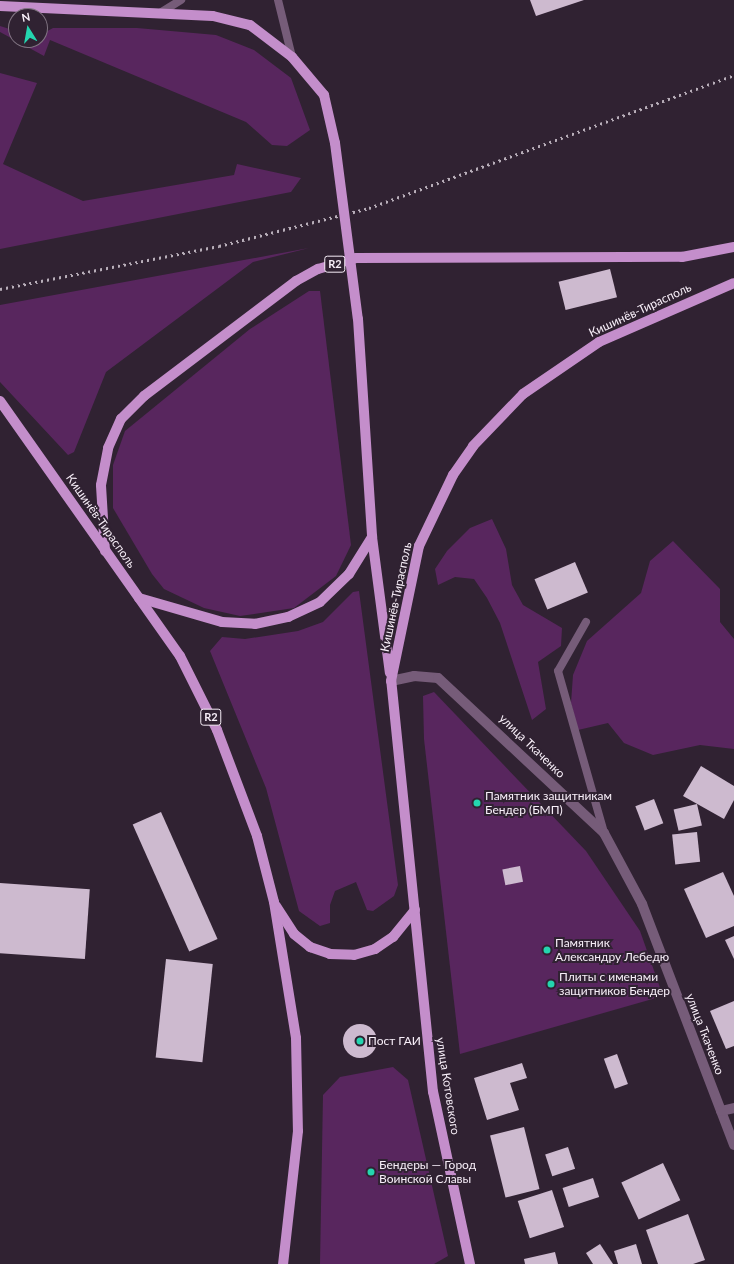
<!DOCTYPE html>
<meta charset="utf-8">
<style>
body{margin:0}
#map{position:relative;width:734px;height:1264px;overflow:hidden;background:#302232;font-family:Lato,sans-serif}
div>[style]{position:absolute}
.green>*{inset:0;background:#58265e}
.building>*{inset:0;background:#cdbacf;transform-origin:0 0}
.round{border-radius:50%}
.lane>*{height:8px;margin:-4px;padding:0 4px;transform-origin:4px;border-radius:4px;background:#765c79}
.street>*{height:10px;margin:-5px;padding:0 5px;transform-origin:5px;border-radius:5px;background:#765c79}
.primary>*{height:10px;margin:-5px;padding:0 5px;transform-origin:5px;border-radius:5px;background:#c48ecb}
.rail>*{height:3px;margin-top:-1.5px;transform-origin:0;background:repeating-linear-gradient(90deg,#b8aeb9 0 2px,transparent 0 6px)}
.primary-bridge>*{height:10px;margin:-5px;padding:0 5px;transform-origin:5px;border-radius:5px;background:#c48ecb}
.dots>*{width:11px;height:11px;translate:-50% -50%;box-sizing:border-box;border:2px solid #302232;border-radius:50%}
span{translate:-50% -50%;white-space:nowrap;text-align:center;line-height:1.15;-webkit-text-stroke:4px #302232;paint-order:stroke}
.shield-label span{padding:1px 3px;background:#302232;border:1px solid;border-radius:3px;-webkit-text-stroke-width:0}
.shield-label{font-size:11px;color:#f8eff9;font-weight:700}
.street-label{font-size:12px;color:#f8eff9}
.poi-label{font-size:12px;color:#f8eff9}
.left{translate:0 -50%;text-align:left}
.north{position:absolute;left:8px;top:8px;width:40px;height:40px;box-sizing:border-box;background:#302232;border:1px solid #807482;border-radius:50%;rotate:349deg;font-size:11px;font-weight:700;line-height:16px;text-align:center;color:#f8eff9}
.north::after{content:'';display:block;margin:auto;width:14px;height:18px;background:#24d5af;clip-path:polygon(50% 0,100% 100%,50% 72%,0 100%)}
</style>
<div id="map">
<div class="green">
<div style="clip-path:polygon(0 26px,16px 31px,16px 40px,40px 40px,40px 35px,53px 28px,137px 28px,216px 35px,254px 50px,291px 78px,310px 130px,287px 146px,272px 145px,246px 122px,50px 40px,44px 56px,0 32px)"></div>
<div style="clip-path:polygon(0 73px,37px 83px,3px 164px,83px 201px,234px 175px,237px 164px,301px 178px,291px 192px,0 249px)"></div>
<div style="clip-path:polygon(309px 248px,253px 262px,106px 372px,74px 452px,68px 455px,0 382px,0 305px)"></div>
<div style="clip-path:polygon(309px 291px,320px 291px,351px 545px,336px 576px,294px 608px,240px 616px,204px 608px,164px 589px,152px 574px,113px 508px,113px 465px,125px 431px,250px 329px)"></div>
<div style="clip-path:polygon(492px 519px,506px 549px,512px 585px,523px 605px,562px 628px,561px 646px,538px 662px,546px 709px,532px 720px,500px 623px,487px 598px,474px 579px,455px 577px,438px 585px,435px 569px,447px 551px,470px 528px)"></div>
<div style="clip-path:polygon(673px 541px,720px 589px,720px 622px,734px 639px,734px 749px,700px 745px,653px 755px,624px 743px,608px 723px,578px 730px,571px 703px,573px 675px,587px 641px,641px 593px,650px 561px)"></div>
<div style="clip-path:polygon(359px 591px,398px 885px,394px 896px,373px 911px,367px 910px,356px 882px,335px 891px,330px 905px,330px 923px,320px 926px,299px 911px,266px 788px,210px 651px,222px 637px,245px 639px,298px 631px,323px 622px,353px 592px)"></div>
<div style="clip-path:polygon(434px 692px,586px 851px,640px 931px,663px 996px,460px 1054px,424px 739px,423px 696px)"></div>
<div style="clip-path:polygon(393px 1067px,408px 1080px,448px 1256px,434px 1264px,320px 1264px,323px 1095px,340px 1077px)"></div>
</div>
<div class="building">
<div style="clip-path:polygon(530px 0,584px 0,536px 16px)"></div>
<div style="left:610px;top:269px;width:29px;height:53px;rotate:76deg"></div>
<div style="left:575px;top:562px;width:33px;height:44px;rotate:67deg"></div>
<div style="clip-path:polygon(701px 766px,734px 786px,734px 800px,724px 819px,683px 796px)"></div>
<div style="left:654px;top:799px;width:26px;height:20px;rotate:69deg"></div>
<div style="left:697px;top:804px;width:22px;height:24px;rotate:77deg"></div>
<div style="left:161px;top:812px;width:139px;height:31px;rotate:66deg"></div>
<div style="left:697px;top:832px;width:30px;height:25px;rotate:84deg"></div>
<div style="left:520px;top:866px;width:16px;height:18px;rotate:79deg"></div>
<div style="clip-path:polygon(723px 872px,734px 896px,734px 926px,706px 938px,684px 889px)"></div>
<div style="left:0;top:883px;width:90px;height:70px;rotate:4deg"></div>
<div style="clip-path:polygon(734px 936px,734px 959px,725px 940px)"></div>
<div style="left:166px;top:959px;width:47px;height:99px;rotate:6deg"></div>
<div style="clip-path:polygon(734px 1001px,734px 1046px,726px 1049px,710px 1011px)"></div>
<div class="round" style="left:343px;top:1024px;width:34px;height:34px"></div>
<div style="left:617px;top:1054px;width:32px;height:14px;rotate:70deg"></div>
<div style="clip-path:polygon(522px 1063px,527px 1078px,510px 1083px,519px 1110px,487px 1120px,474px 1078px)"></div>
<div style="left:524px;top:1127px;width:64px;height:35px;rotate:76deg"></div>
<div style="left:568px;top:1147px;width:23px;height:24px;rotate:72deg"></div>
<div style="left:663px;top:1163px;width:41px;height:46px;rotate:65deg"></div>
<div style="left:593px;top:1178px;width:20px;height:32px;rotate:72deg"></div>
<div style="left:552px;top:1190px;width:39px;height:36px;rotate:72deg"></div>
<div style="clip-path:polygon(688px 1214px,705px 1260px,693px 1264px,658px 1264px,646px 1230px)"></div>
<div style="clip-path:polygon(600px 1244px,613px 1264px,593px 1264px,586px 1253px)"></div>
<div style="clip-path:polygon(636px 1244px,642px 1264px,618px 1264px,614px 1251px)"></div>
<div style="clip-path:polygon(555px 1252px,558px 1264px,525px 1264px,524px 1259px)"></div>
</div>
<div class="lane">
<div style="left:278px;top:0;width:59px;rotate:76.2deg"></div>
<div style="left:160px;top:13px;width:25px;rotate:-32deg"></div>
<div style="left:586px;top:622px;width:56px;rotate:119.7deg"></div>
<div style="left:558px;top:671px;width:168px;rotate:74.1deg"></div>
</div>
<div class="street">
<div style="left:391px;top:681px;width:24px;rotate:-12deg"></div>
<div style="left:414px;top:676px;width:24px;rotate:5deg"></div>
<div style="left:438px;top:678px;width:227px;rotate:43deg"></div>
<div style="left:604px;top:833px;width:81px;rotate:61.8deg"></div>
<div style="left:642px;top:904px;width:258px;rotate:69.1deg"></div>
<div style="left:721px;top:1111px;width:13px;rotate:-13deg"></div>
</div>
<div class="primary">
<div style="left:0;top:6px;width:213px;rotate:2.7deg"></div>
<div style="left:213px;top:16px;width:38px;rotate:14deg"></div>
<div style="left:250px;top:25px;width:53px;rotate:37.3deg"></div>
<div style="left:292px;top:57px;width:50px;rotate:49.9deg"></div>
<div style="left:324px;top:95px;width:49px;rotate:77.1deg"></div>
<div style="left:358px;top:319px;width:218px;rotate:86.3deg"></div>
<div style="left:372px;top:537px;width:137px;rotate:82.5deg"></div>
<div style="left:0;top:401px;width:312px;rotate:54.8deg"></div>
<div style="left:180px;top:656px;width:83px;rotate:63.4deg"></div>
<div style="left:217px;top:730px;width:113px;rotate:69.3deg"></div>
<div style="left:257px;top:836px;width:68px;rotate:75.6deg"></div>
<div style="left:274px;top:902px;width:138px;rotate:80.8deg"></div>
<div style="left:296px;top:1038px;width:93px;rotate:88.8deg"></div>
<div style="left:298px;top:1131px;width:134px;rotate:96.4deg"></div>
<div style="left:105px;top:551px;width:66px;rotate:-93.5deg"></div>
<div style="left:101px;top:485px;width:38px;rotate:-79deg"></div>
<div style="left:108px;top:448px;width:32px;rotate:-66deg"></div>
<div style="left:121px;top:419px;width:33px;rotate:-45deg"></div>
<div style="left:144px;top:396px;width:191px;rotate:-37.1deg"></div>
<div style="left:296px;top:281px;width:25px;rotate:-29deg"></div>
<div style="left:318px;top:269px;width:40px;rotate:-16deg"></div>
<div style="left:356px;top:258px;width:326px;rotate:-0.2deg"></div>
<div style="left:682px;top:257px;width:53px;rotate:-10.9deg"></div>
<div style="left:139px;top:598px;width:86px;rotate:16.1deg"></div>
<div style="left:222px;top:622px;width:33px;rotate:3deg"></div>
<div style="left:255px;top:624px;width:34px;rotate:-12deg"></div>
<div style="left:288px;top:617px;width:35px;rotate:-25deg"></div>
<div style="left:320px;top:602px;width:40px;rotate:-44deg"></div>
<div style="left:349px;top:574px;width:44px;rotate:-58.1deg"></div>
<div style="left:276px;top:906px;width:33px;rotate:57deg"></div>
<div style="left:294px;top:934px;width:21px;rotate:39deg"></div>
<div style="left:310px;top:947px;width:21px;rotate:19deg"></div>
<div style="left:330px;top:954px;width:24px;rotate:2deg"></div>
<div style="left:354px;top:955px;width:22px;rotate:-16deg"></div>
<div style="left:375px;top:949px;width:22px;rotate:-34deg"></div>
<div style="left:393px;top:937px;width:35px;rotate:-51deg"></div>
<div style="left:470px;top:1264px;width:176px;rotate:-102.1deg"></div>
<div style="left:433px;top:1092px;width:413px;rotate:-95.8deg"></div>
<div style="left:391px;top:681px;width:138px;rotate:-78.3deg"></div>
<div style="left:419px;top:546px;width:79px;rotate:-64.4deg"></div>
<div style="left:453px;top:475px;width:35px;rotate:-55deg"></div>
<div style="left:473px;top:446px;width:72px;rotate:-46.1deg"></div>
<div style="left:523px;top:394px;width:92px;rotate:-34.4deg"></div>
<div style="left:599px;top:342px;width:147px;rotate:-23.6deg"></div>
</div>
<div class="rail">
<div style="left:0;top:289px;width:223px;rotate:-11.1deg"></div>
<div style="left:219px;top:246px;width:155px;rotate:-14.2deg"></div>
<div style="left:369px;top:208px;width:388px;rotate:-20deg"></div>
</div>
<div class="primary-bridge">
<div style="left:335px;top:143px;width:177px;rotate:82.6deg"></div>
</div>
<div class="dots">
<div style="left:477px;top:803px;background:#24d5af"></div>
<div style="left:547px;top:950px;background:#24d5af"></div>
<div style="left:551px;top:984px;background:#24d5af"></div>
<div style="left:360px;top:1041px;background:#24d5af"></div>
<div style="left:371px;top:1172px;background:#24d5af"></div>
</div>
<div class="shield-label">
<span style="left:335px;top:264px">R2</span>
<span style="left:211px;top:717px">R2</span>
</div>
<div class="street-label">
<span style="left:640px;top:310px;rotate:-25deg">Кишинёв-Тирасполь</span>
<span style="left:101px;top:521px;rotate:55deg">Кишинёв-Тирасполь</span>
<span style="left:396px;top:597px;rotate:-78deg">Кишинёв-Тирасполь</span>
<span style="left:532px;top:746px;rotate:44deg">улица Ткаченко</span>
<span style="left:705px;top:1034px;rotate:69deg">улица Ткаченко</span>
<span style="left:448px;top:1086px;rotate:81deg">улица Котовского</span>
</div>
<div class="poi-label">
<span class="left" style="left:485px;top:803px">Памятник защитникам<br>Бендер (БМП)</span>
<span class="left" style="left:555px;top:950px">Памятник<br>Александру Лебедю</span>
<span class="left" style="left:559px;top:984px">Плиты с именами<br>защитников Бендер</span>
<span class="left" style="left:368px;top:1041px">Пост ГАИ</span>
<span class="left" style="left:379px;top:1172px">Бендеры — Город<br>Воинской Славы</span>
</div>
<div class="north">N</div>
</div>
